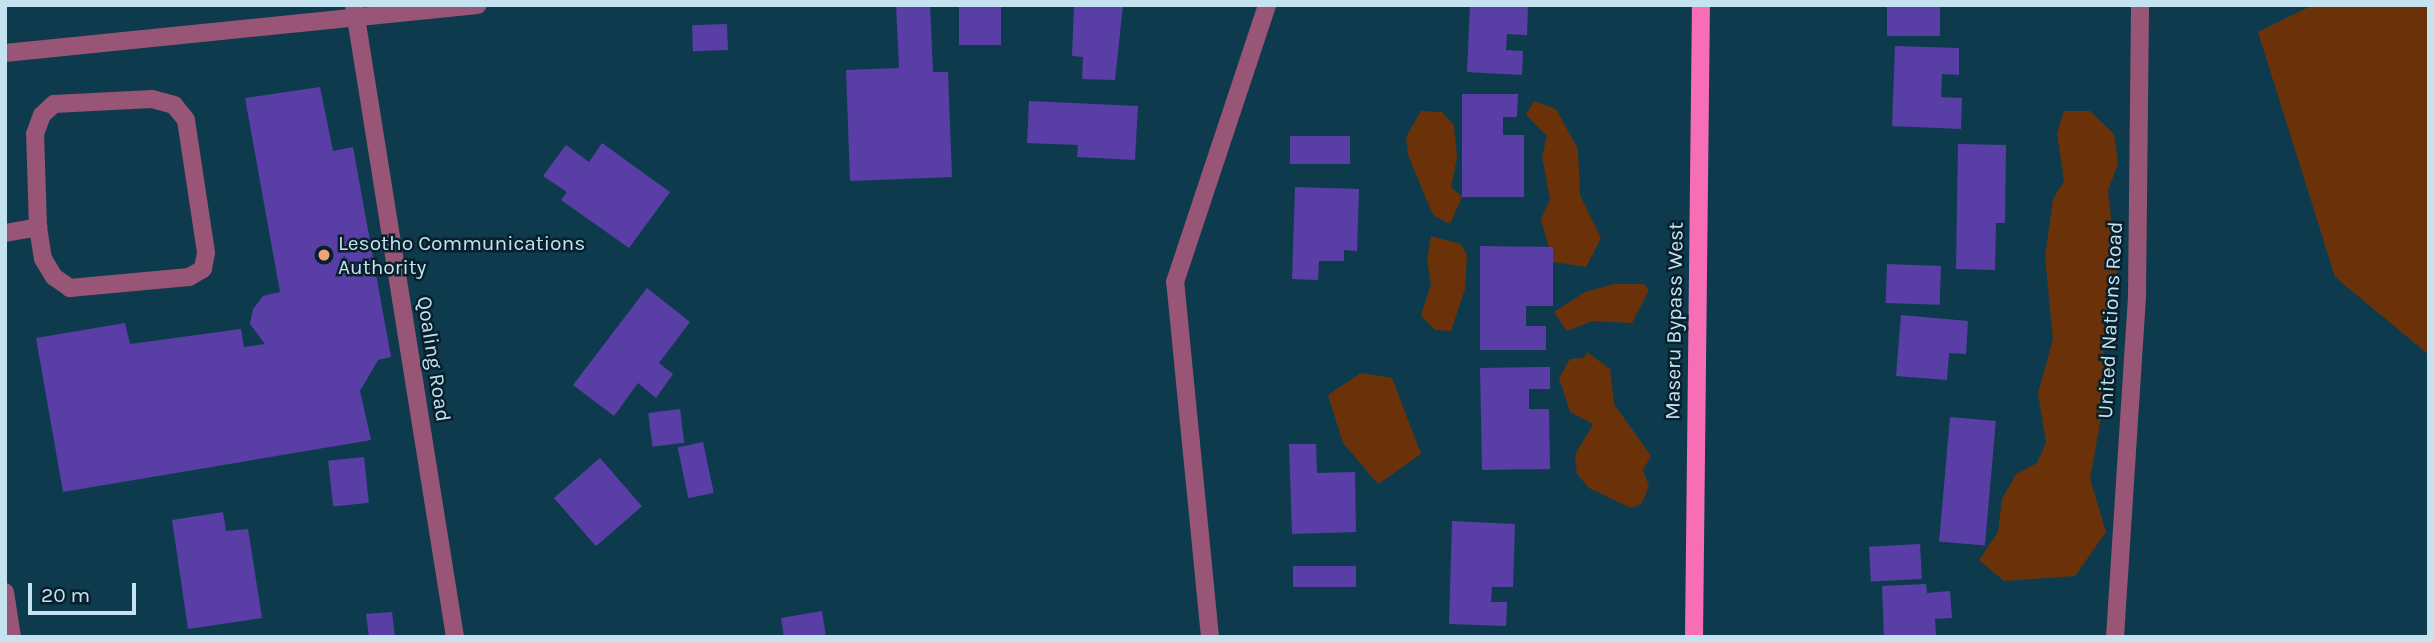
<!DOCTYPE html>
<style>
body{margin:0}
#map{position:relative;width:2434px;height:642px;overflow:hidden;background:#0d3b4d;font-family:Karla,sans-serif}
div>[style]{position:absolute}
.green>*{inset:0;background:#6b3209}
.building>*{inset:0;background:#593fa5;transform-origin:0 0}
.lane>*{height:18px;margin:-9px;padding:0 9px;transform-origin:9px;border-radius:9px;background:#985576}
.street>*{height:18px;margin:-9px;padding:0 9px;transform-origin:9px;border-radius:9px;background:#985576}
.primary>*{height:18px;margin:-9px;padding:0 9px;transform-origin:9px;border-radius:9px;background:#f76eb6}
.dots>*{width:19px;height:19px;translate:-50% -50%;box-sizing:border-box;border:4px solid #08202b;border-radius:50%}
span{translate:-50% -50%;white-space:nowrap;text-align:center;line-height:1.15;-webkit-text-stroke:5px #08202b;paint-order:stroke}
.poi-label{font-size:21px;color:#c5e2f0}
.left{translate:0 -50%;text-align:left}
.street-label{font-size:21px;color:#c5e2f0}
.frame{position:absolute;inset:0;border:7px solid #c5e2f0;pointer-events:none}
.scale{position:absolute;left:28px;top:583px;width:108px;height:32px;box-sizing:border-box;border:4px solid #c5e2f0;border-top:0;padding-left:9px;font-size:21px;line-height:24px;white-space:nowrap;color:#c5e2f0;-webkit-text-stroke:5px #08202b;paint-order:stroke}
</style>
<div id="map">
<div class="green">
<div style="clip-path:polygon(2313px 5px,2429px 5px,2429px 355px,2335px 277px,2258px 32px)"></div>
<div style="clip-path:polygon(1534px 101px,1556px 109px,1578px 149px,1580px 195px,1601px 238px,1586px 267px,1553px 262px,1541px 219px,1550px 200px,1542px 156px,1547px 136px,1526px 115px)"></div>
<div style="clip-path:polygon(1421px 111px,1442px 112px,1454px 125px,1457px 158px,1451px 187px,1462px 197px,1450px 224px,1433px 215px,1408px 155px,1406px 137px)"></div>
<div style="clip-path:polygon(2064px 111px,2090px 111px,2114px 134px,2118px 164px,2108px 190px,2118px 284px,2106px 313px,2103px 351px,2108px 378px,2090px 479px,2106px 532px,2075px 576px,2004px 581px,1979px 560px,1998px 532px,2002px 499px,2016px 474px,2037px 463px,2046px 443px,2038px 393px,2053px 339px,2045px 257px,2053px 199px,2064px 181px,2057px 133px)"></div>
<div style="clip-path:polygon(1431px 236px,1461px 244px,1467px 255px,1465px 289px,1451px 331px,1435px 330px,1421px 315px,1431px 284px,1427px 260px)"></div>
<div style="clip-path:polygon(1614px 284px,1644px 284px,1649px 290px,1632px 323px,1592px 321px,1567px 331px,1554px 312px,1585px 292px)"></div>
<div style="clip-path:polygon(1587px 352px,1610px 369px,1614px 404px,1651px 456px,1643px 470px,1649px 486px,1642px 503px,1631px 508px,1589px 488px,1577px 474px,1575px 455px,1593px 424px,1570px 412px,1559px 378px,1570px 359px,1584px 358px)"></div>
<div style="clip-path:polygon(1361px 373px,1392px 378px,1421px 454px,1378px 484px,1343px 443px,1328px 395px)"></div>
</div>
<div class="building">
<div style="clip-path:polygon(896px 5px,930px 5px,933px 72px,948px 72px,952px 177px,850px 181px,846px 70px,899px 68px)"></div>
<div style="left:959px;top:5px;width:42px;height:40px"></div>
<div style="clip-path:polygon(1074px 5px,1123px 5px,1115px 80px,1082px 79px,1083px 57px,1072px 56px)"></div>
<div style="clip-path:polygon(1470px 5px,1528px 5px,1527px 35px,1507px 34px,1506px 50px,1523px 51px,1522px 75px,1467px 72px)"></div>
<div style="left:1887px;top:5px;width:53px;height:31px"></div>
<div style="left:727px;top:24px;width:26px;height:35px;rotate:88deg"></div>
<div style="clip-path:polygon(1895px 46px,1959px 48px,1959px 75px,1942px 74px,1941px 97px,1962px 98px,1961px 129px,1892px 126px)"></div>
<div style="clip-path:polygon(320px 87px,333px 151px,353px 147px,391px 357px,378px 360px,360px 391px,371px 440px,63px 492px,36px 338px,125px 323px,130px 344px,241px 329px,244px 347px,265px 344px,250px 324px,253px 309px,263px 296px,280px 292px,245px 98px)"></div>
<div style="clip-path:polygon(1462px 94px,1518px 94px,1517px 117px,1503px 117px,1503px 135px,1524px 135px,1524px 197px,1462px 197px)"></div>
<div style="clip-path:polygon(1029px 101px,1138px 106px,1135px 160px,1077px 157px,1078px 145px,1027px 143px)"></div>
<div style="left:1290px;top:136px;width:60px;height:28px"></div>
<div style="clip-path:polygon(602px 143px,670px 192px,629px 248px,561px 200px,567px 192px,543px 176px,566px 145px,589px 162px)"></div>
<div style="clip-path:polygon(1958px 144px,2006px 145px,2005px 223px,1996px 223px,1995px 270px,1956px 269px)"></div>
<div style="clip-path:polygon(1295px 187px,1359px 189px,1357px 251px,1344px 250px,1344px 261px,1319px 261px,1318px 280px,1292px 279px)"></div>
<div style="clip-path:polygon(1480px 246px,1553px 247px,1553px 306px,1526px 306px,1526px 326px,1546px 326px,1546px 350px,1480px 350px)"></div>
<div style="left:1887px;top:264px;width:54px;height:39px;rotate:2deg"></div>
<div style="clip-path:polygon(647px 288px,690px 322px,659px 363px,673px 374px,656px 398px,638px 383px,614px 416px,573px 385px)"></div>
<div style="clip-path:polygon(1901px 315px,1968px 321px,1966px 354px,1949px 353px,1947px 380px,1896px 376px)"></div>
<div style="clip-path:polygon(1550px 367px,1550px 389px,1529px 389px,1529px 409px,1549px 409px,1550px 469px,1482px 470px,1480px 368px)"></div>
<div style="left:680px;top:409px;width:34px;height:32px;rotate:83deg"></div>
<div style="left:1950px;top:417px;width:46px;height:125px;rotate:5deg"></div>
<div style="left:703px;top:442px;width:52px;height:26px;rotate:78deg"></div>
<div style="clip-path:polygon(1289px 444px,1316px 444px,1317px 473px,1355px 472px,1356px 532px,1292px 534px)"></div>
<div style="left:364px;top:457px;width:46px;height:36px;rotate:84deg"></div>
<div style="left:600px;top:458px;width:64px;height:61px;rotate:49deg"></div>
<div style="clip-path:polygon(223px 512px,226px 531px,248px 529px,262px 618px,188px 629px,172px 520px)"></div>
<div style="clip-path:polygon(1452px 521px,1515px 524px,1513px 587px,1492px 587px,1491px 602px,1507px 602px,1506px 626px,1449px 624px)"></div>
<div style="left:1920px;top:544px;width:35px;height:51px;rotate:87deg"></div>
<div style="left:1356px;top:566px;width:21px;height:63px;rotate:90deg"></div>
<div style="clip-path:polygon(1926px 584px,1927px 593px,1950px 591px,1952px 618px,1935px 619px,1936px 637px,1884px 637px,1882px 586px)"></div>
<div style="clip-path:polygon(822px 611px,826px 637px,784px 637px,781px 618px)"></div>
<div style="clip-path:polygon(392px 612px,395px 637px,369px 637px,366px 614px)"></div>
</div>
<div class="lane">
<div style="left:152px;top:99px;width:23px;rotate:15deg"></div>
<div style="left:174px;top:105px;width:19px;rotate:51deg"></div>
<div style="left:186px;top:120px;width:134px;rotate:81.4deg"></div>
<div style="left:206px;top:253px;width:16px;rotate:101deg"></div>
<div style="left:203px;top:269px;width:16px;rotate:150deg"></div>
<div style="left:189px;top:277px;width:120px;rotate:174.7deg"></div>
<div style="left:70px;top:288px;width:19px;rotate:-145deg"></div>
<div style="left:54px;top:277px;width:21px;rotate:-121deg"></div>
<div style="left:43px;top:259px;width:32px;rotate:-99deg"></div>
<div style="left:38px;top:227px;width:93px;rotate:-91.8deg"></div>
<div style="left:35px;top:134px;width:20px;rotate:-70deg"></div>
<div style="left:42px;top:115px;width:16px;rotate:-43deg"></div>
<div style="left:54px;top:104px;width:98px;rotate:-2.9deg"></div>
<div style="left:5px;top:233px;width:34px;rotate:-10deg"></div>
</div>
<div class="street">
<div style="left:354px;top:5px;width:640px;rotate:80.92deg"></div>
<div style="left:5px;top:53px;width:475px;rotate:-5.8deg"></div>
<div style="left:5px;top:592px;width:46px;rotate:81.2deg"></div>
<div style="left:1210px;top:637px;width:357px;rotate:-95.6deg"></div>
<div style="left:1175px;top:282px;width:292px;rotate:-71.6deg"></div>
<div style="left:2115px;top:637px;width:344px;rotate:-86.3deg"></div>
<div style="left:2137px;top:294px;width:289px;rotate:-89.4deg"></div>
</div>
<div class="primary">
<div style="left:1694px;top:637px;width:632px;rotate:-89.37deg"></div>
</div>
<div class="dots">
<div style="left:324px;top:255px;background:#efa377"></div>
</div>
<div class="poi-label">
<span class="left" style="left:338px;top:255px">Lesotho Communications<br>Authority</span>
</div>
<div class="street-label">
<span style="left:2110px;top:320px;rotate:-87deg">United Nations Road</span>
<span style="left:1674px;top:321px;rotate:-89deg">Maseru Bypass West</span>
<span style="left:434px;top:359px;rotate:81deg">Qoaling Road</span>
</div>
<div class="frame"></div>
<div class="scale">20 m</div>
</div>
